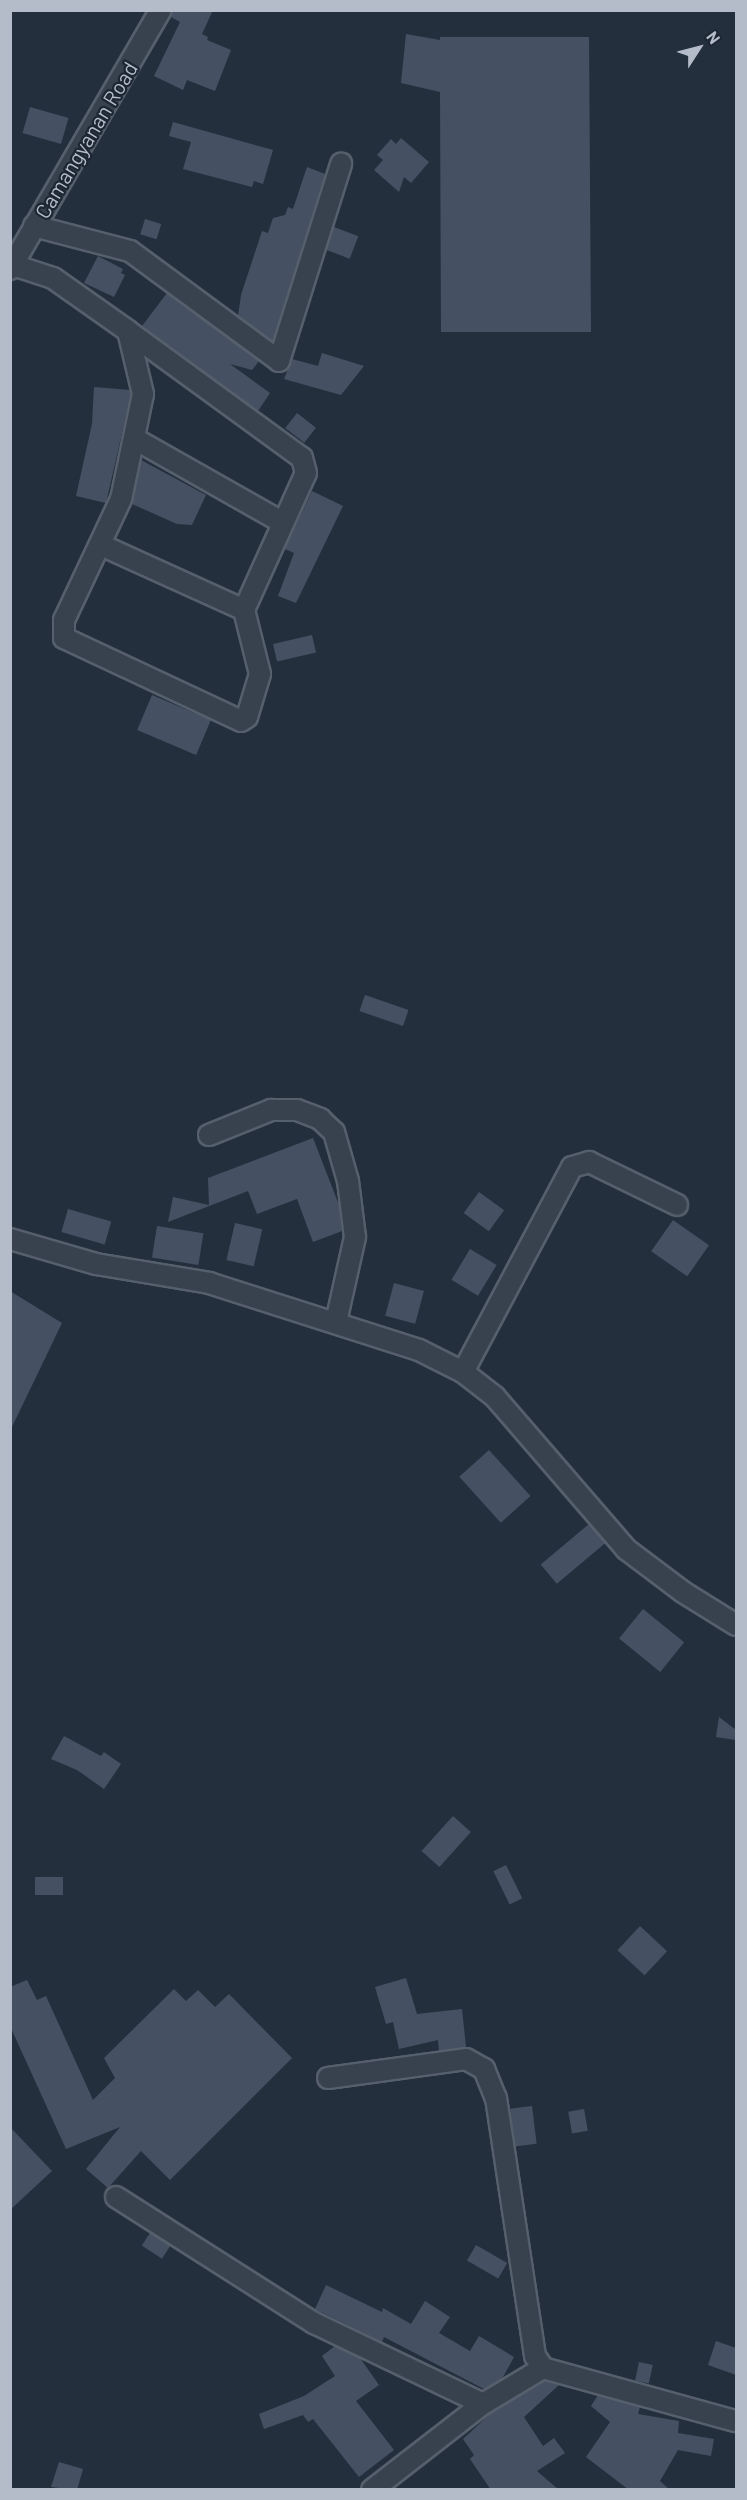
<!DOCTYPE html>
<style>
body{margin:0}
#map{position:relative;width:747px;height:2500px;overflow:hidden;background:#242f3e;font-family:Barlow,sans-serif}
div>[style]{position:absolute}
.building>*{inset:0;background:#455162;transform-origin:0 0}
.roads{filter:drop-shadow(2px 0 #565f6c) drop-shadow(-2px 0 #565f6c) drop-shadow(0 2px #565f6c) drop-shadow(0 -2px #565f6c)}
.minor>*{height:20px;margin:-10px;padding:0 10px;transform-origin:10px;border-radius:10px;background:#38414e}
span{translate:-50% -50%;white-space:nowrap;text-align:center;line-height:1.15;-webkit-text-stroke:4.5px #1d2633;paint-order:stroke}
.street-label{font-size:21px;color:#b4bcc9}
.frame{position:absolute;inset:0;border:12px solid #b4bcc9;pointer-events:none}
.north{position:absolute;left:669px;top:18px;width:60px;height:60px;-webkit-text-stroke:4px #1d2633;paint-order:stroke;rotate:54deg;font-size:16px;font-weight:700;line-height:24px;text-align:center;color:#b4bcc9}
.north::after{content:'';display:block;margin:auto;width:21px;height:27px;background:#b4bcc9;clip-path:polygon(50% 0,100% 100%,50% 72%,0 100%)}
</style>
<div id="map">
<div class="building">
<div style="clip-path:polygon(173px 10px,213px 10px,202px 34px,208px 37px,207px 40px,231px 50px,215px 91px,187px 80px,183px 90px,154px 76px,180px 22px,171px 17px)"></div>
<div style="clip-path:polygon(406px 34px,440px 40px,440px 37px,589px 37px,591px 332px,441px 332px,440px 92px,401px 83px)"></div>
<div style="left:30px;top:107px;width:40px;height:27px;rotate:16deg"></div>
<div style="clip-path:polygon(173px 122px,273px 150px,263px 184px,254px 181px,252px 187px,183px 169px,191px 142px,169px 136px)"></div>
<div style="clip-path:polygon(401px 138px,429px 162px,411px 183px,404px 177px,399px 192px,374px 170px,383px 160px,377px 155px,391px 139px,396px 144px)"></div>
<div style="clip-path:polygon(307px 167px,325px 174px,273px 341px,238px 316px,241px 295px,262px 231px,268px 233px,273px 218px,285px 215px,288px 207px,293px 209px)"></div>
<div style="left:145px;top:219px;width:17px;height:16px;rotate:17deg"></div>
<div style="left:334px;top:227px;width:26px;height:24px;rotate:21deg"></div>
<div style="clip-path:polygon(98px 256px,123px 269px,121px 273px,125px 275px,114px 297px,84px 283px)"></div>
<div style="clip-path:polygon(167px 293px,259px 361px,252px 370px,230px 364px,270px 393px,258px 411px,142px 326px)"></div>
<div style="clip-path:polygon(322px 353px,364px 366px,341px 395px,284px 379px,292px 359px,318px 366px)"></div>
<div style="clip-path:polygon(94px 387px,130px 390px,131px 394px,106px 503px,76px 496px,92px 424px)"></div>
<div style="left:297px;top:413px;width:24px;height:19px;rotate:38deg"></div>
<div style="clip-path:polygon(141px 460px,206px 495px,192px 525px,177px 524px,132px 504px)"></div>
<div style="clip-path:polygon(312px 491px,343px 506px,296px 603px,278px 596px,294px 553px,285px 549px)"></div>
<div style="left:312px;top:635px;width:18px;height:40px;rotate:77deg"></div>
<div style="left:152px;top:695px;width:64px;height:38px;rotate:23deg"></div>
<div style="left:365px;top:995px;width:46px;height:17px;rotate:19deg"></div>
<div style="clip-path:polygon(313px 1138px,339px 1205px,342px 1231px,313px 1242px,297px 1199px,257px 1214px,248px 1191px,168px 1222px,173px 1197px,209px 1205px,208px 1178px)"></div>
<div style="left:479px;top:1192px;width:31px;height:26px;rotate:36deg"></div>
<div style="left:68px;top:1209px;width:45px;height:24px;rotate:16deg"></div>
<div style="left:673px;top:1220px;width:44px;height:38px;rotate:35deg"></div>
<div style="left:235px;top:1223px;width:28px;height:38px;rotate:13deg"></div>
<div style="left:157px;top:1226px;width:47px;height:32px;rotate:9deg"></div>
<div style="left:470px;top:1249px;width:31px;height:36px;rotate:31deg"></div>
<div style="left:394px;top:1283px;width:31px;height:34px;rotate:15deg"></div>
<div style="clip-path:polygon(10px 1291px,62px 1323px,10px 1431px)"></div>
<div style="left:489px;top:1450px;width:62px;height:40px;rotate:48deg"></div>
<div style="left:589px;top:1524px;width:25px;height:63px;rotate:50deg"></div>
<div style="left:643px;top:1609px;width:53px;height:38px;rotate:39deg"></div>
<div style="clip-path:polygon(719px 1717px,736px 1730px,736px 1740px,716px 1737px)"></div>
<div style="clip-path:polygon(64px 1736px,101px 1756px,104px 1752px,121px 1764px,104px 1789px,77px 1770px,51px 1759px)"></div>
<div style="left:453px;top:1816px;width:24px;height:47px;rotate:42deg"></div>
<div style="left:506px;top:1865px;width:37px;height:14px;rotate:64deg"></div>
<div style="left:35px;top:1877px;width:28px;height:18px"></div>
<div style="left:640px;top:1926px;width:37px;height:33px;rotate:43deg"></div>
<div style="clip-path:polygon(406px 1978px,417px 2014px,462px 2009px,466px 2047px,439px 2051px,438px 2040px,399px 2049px,393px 2022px,386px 2024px,375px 1987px)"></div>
<div style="clip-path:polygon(27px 1980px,37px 2000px,46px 1996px,93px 2100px,115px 2078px,104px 2058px,174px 1989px,186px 2001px,198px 1990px,215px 2007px,229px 1994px,292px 2058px,170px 2180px,141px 2151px,108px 2188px,86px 2169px,120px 2127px,66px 2149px,10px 2026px,10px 1987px)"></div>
<div style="left:532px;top:2106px;width:38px;height:22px;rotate:83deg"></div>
<div style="left:584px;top:2109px;width:22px;height:16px;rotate:80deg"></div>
<div style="clip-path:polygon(10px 2127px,52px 2171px,10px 2210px)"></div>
<div style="left:150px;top:2233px;width:24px;height:15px;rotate:33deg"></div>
<div style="left:476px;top:2245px;width:36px;height:18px;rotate:30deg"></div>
<div style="clip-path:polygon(326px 2285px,382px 2312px,383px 2308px,411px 2324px,425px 2301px,450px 2317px,439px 2333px,470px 2351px,479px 2336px,514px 2357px,502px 2379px,484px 2389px,384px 2337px,382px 2342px,315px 2309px)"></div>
<div style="clip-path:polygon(716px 2341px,736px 2348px,736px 2375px,708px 2365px)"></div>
<div style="clip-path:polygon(335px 2346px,360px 2358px,379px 2385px,356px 2401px,394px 2450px,359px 2477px,313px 2419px,308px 2422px,303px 2415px,264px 2429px,259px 2414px,304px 2396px,335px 2376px,322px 2356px)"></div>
<div style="left:639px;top:2362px;width:14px;height:19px;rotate:12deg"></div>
<div style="clip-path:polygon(545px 2381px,559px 2385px,524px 2417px,543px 2446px,554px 2438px,565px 2453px,537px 2471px,559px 2490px,491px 2490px,470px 2459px,474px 2455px,463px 2439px,490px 2414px)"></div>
<div style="clip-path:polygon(598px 2395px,640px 2407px,638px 2414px,679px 2421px,678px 2433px,714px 2439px,711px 2456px,678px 2450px,660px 2481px,670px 2490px,629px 2490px,586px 2457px,610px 2422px,591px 2406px)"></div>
<div style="clip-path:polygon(59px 2462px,83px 2469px,77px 2490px,51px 2487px)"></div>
</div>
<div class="roads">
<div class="minor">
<div style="left:34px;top:226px;width:99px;rotate:14.6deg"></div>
<div style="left:130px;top:251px;width:185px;rotate:36.4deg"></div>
<div style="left:279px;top:361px;width:207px;rotate:-72.5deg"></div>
<div style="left:13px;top:265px;width:42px;rotate:18deg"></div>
<div style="left:53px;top:278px;width:92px;rotate:35.2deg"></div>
<div style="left:128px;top:331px;width:65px;rotate:76.6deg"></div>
<div style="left:143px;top:394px;width:107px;rotate:101.8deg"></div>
<div style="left:121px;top:499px;width:134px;rotate:115.2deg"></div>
<div style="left:64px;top:620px;width:18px;rotate:90deg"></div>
<div style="left:64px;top:638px;width:195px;rotate:25.1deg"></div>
<div style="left:241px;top:721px;width:7px;rotate:-34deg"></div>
<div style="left:247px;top:717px;width:45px;rotate:-73.2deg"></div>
<div style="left:260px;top:674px;width:66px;rotate:-104deg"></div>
<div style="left:244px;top:610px;width:150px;rotate:-65.7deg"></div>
<div style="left:306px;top:473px;width:16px;rotate:-105deg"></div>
<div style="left:302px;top:458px;width:215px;rotate:-143.9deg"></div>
<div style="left:10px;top:269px;width:300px;rotate:-59.8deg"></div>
<div style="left:135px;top:439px;width:169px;rotate:29.5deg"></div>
<div style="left:101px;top:545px;width:157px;rotate:24.4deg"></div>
<div style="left:209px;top:1135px;width:67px;rotate:-22deg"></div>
<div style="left:271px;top:1110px;width:26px"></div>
<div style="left:297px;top:1110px;width:25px;rotate:21deg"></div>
<div style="left:320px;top:1119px;width:19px;rotate:43deg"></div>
<div style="left:334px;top:1132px;width:51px;rotate:74.1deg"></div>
<div style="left:348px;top:1181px;width:56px;rotate:82.9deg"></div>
<div style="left:355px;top:1237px;width:87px;rotate:102.6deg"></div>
<div style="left:10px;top:1239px;width:90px;rotate:16.2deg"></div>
<div style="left:96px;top:1264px;width:115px;rotate:9.5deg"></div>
<div style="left:209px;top:1283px;width:220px;rotate:17.7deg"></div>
<div style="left:419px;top:1350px;width:49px;rotate:26.6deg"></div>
<div style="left:463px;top:1372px;width:41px;rotate:38deg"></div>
<div style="left:495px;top:1397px;width:201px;rotate:49.2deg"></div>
<div style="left:626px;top:1549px;width:71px;rotate:37deg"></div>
<div style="left:683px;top:1592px;width:62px;rotate:31.9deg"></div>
<div style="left:463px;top:1372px;width:232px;rotate:-62deg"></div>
<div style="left:572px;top:1167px;width:18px;rotate:-16deg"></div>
<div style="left:589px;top:1162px;width:98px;rotate:26deg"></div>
<div style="left:328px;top:2078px;width:139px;rotate:-7.8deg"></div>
<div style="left:466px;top:2059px;width:21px;rotate:29deg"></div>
<div style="left:484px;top:2069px;width:31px;rotate:68deg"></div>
<div style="left:496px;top:2098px;width:261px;rotate:81.4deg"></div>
<div style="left:535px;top:2356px;width:14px;rotate:56deg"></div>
<div style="left:116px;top:2197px;width:235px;rotate:32.5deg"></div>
<div style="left:314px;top:2323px;width:187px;rotate:25.6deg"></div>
<div style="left:483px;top:2404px;width:70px;rotate:-31deg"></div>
<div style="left:543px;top:2368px;width:200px;rotate:15.4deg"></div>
<div style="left:372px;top:2490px;width:140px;rotate:-37.8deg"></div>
</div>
</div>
<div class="street-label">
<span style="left:86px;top:140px;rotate:-59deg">Camangyanan Road</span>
</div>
<div class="frame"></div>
<div class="north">N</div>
</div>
